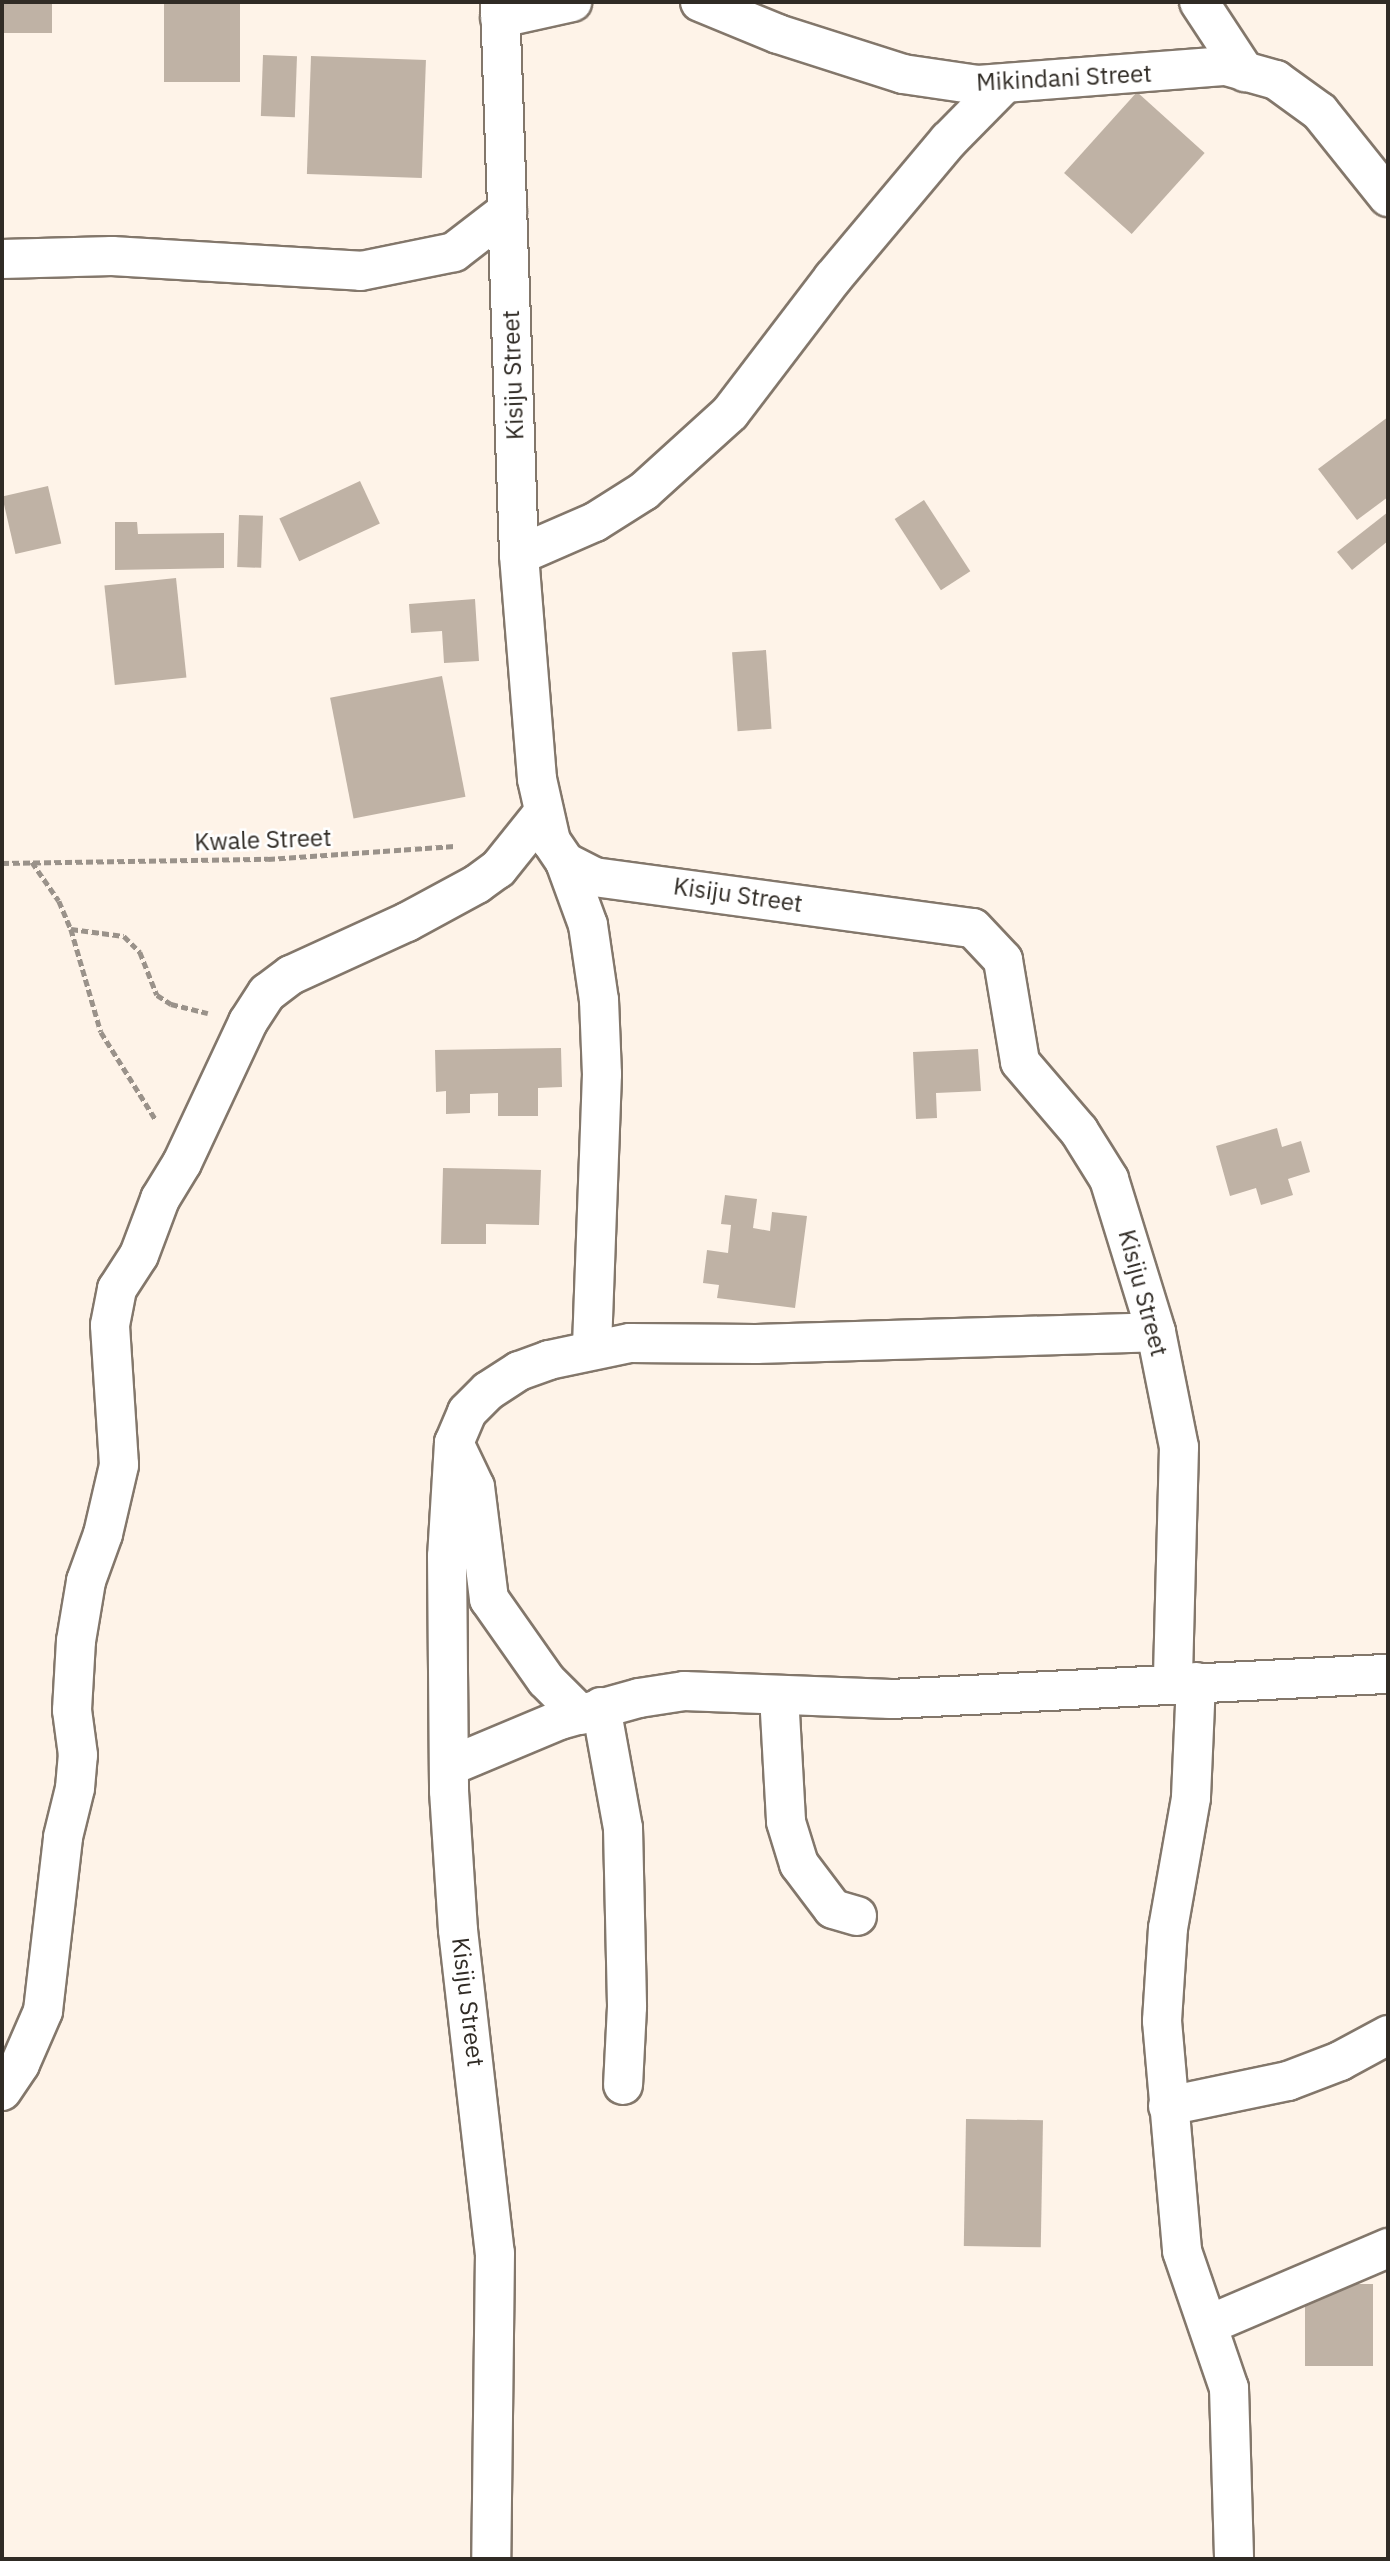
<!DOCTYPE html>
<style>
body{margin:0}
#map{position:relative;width:1390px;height:2561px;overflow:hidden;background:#fef3e8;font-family:"IBM Plex Sans",sans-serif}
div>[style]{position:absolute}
.building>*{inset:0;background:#bfb2a5;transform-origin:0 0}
.path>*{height:4.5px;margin-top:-2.25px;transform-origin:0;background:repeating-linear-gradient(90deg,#9a928a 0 7px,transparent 0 10.5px)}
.roads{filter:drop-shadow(2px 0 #83776b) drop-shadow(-2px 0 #83776b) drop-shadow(0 2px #83776b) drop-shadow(0 -2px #83776b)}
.minor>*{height:38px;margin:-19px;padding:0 19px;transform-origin:19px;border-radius:19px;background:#fff}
span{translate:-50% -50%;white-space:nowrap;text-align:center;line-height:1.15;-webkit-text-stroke:5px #fff;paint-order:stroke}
.street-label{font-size:24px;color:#302b25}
.frame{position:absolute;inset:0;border:4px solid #302b25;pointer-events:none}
</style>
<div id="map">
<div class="building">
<div style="left:2px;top:2px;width:50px;height:31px"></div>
<div style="left:164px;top:2px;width:76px;height:80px"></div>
<div style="left:263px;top:55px;width:34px;height:61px;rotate:2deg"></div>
<div style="left:311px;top:56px;width:115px;height:118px;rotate:2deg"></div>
<div style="left:1137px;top:92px;width:91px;height:109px;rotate:42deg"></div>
<div style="clip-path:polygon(1388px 417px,1388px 497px,1357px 520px,1318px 469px)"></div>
<div style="left:360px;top:481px;width:47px;height:89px;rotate:65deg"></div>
<div style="left:48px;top:486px;width:59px;height:47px;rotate:77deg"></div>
<div style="left:924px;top:500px;width:85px;height:35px;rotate:57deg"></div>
<div style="clip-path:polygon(1388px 512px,1388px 541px,1352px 570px,1337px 552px)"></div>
<div style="left:239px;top:515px;width:24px;height:52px;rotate:2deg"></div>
<div style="clip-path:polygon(115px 522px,137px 522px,138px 534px,224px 533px,224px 568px,115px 570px)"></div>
<div style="left:176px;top:578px;width:100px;height:72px;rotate:84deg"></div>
<div style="clip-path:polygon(475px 599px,479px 661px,444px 663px,442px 631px,411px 633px,409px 604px)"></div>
<div style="left:766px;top:650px;width:79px;height:34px;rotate:86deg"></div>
<div style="left:442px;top:676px;width:123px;height:114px;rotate:79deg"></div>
<div style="clip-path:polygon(561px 1048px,562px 1087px,538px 1088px,538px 1116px,498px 1116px,498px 1093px,470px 1094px,470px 1113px,446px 1114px,446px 1091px,436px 1092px,435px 1050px)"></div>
<div style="clip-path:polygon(978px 1049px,981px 1091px,936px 1093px,937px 1118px,916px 1119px,913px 1052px)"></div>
<div style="clip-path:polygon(1277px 1128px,1282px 1147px,1301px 1141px,1310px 1172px,1288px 1179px,1293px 1195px,1261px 1205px,1256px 1188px,1230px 1196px,1216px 1146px)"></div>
<div style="clip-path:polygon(443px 1168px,541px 1170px,539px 1225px,486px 1224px,486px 1244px,441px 1244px)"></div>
<div style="clip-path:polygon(725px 1195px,757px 1199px,753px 1228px,770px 1231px,772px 1212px,807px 1216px,795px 1308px,717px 1298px,719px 1285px,703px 1283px,707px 1250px,728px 1253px,731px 1225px,721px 1224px)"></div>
<div style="left:966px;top:2119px;width:77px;height:127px;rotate:1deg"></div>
<div style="left:1305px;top:2284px;width:68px;height:82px"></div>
</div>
<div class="path">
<div style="left:32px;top:862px;width:47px;rotate:55.3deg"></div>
<div style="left:59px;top:901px;width:30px;rotate:67deg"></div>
<div style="left:71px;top:929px;width:107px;rotate:73.8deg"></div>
<div style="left:101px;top:1032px;width:104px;rotate:58deg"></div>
<div style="left:2px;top:863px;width:266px;rotate:-0.9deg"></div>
<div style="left:268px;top:859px;width:187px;rotate:-4deg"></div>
<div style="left:71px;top:929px;width:53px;rotate:7.5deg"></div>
<div style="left:124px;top:936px;width:23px;rotate:45deg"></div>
<div style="left:140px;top:952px;width:46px;rotate:68.4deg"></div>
<div style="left:157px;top:995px;width:17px;rotate:33deg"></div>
<div style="left:171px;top:1004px;width:38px;rotate:14deg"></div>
</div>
<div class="roads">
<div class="minor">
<div style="left:500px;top:2px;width:553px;rotate:88.03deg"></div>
<div style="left:519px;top:555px;width:225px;rotate:85.4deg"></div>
<div style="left:537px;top:779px;width:64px;rotate:77.3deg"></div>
<div style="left:551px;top:841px;width:25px;rotate:56deg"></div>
<div style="left:565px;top:862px;width:33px;rotate:27deg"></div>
<div style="left:594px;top:877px;width:382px;rotate:7.7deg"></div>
<div style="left:973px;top:928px;width:44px;rotate:46.8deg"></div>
<div style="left:1003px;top:960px;width:103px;rotate:80.5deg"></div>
<div style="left:1020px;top:1062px;width:91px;rotate:49.5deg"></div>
<div style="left:1079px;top:1131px;width:57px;rotate:58deg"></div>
<div style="left:1109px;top:1179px;width:160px;rotate:72.9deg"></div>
<div style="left:1156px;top:1332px;width:117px;rotate:78.7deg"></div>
<div style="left:1179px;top:1447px;width:236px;rotate:91.5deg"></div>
<div style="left:700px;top:2px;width:84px;rotate:22.3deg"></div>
<div style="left:778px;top:34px;width:131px;rotate:17.7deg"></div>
<div style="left:903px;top:74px;width:76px;rotate:8.3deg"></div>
<div style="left:978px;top:85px;width:249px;rotate:-4.4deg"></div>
<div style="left:1226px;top:66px;width:52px;rotate:15.6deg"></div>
<div style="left:1276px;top:80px;width:54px;rotate:36deg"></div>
<div style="left:1320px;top:112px;width:109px;rotate:51.3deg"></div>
<div style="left:1199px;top:2px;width:84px;rotate:56.7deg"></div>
<div style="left:500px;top:18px;width:74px;rotate:-12.5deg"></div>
<div style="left:2px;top:259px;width:110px;rotate:-1.6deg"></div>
<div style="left:112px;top:256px;width:249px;rotate:3.4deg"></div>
<div style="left:361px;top:271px;width:95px;rotate:-11.5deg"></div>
<div style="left:454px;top:252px;width:67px;rotate:-37.7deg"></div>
<div style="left:519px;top:555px;width:83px;rotate:-23.5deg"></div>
<div style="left:595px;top:522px;width:58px;rotate:-32.3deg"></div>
<div style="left:644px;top:491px;width:116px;rotate:-42.2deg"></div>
<div style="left:730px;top:413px;width:170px;rotate:-52.7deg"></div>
<div style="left:833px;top:278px;width:180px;rotate:-50deg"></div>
<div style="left:949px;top:140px;width:78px;rotate:-45.5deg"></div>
<div style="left:565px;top:862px;width:67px;rotate:69.9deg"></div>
<div style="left:588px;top:925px;width:76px;rotate:81.7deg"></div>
<div style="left:599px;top:1000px;width:74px;rotate:87.7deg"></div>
<div style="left:602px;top:1074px;width:274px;rotate:92.1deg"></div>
<div style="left:454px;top:1443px;width:113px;rotate:93.5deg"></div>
<div style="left:447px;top:1556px;width:235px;rotate:89.5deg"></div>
<div style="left:449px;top:1791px;width:139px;rotate:86.3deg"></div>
<div style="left:458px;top:1930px;width:325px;rotate:83.5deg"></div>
<div style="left:495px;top:2253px;width:306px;rotate:90.7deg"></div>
<div style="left:1196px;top:1682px;width:116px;rotate:92.5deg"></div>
<div style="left:1191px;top:1798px;width:132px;rotate:100deg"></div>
<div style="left:1168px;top:1928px;width:93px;rotate:93.7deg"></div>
<div style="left:1162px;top:2021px;width:231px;rotate:85deg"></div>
<div style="left:1182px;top:2251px;width:145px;rotate:71.1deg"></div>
<div style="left:1229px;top:2388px;width:171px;rotate:88.3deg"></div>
<div style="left:779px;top:1695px;width:127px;rotate:86.8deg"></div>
<div style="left:786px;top:1822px;width:44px;rotate:72.8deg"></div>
<div style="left:799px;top:1864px;width:56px;rotate:52.9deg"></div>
<div style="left:833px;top:1909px;width:25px;rotate:16deg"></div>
<div style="left:601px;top:1707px;width:123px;rotate:79.7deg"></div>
<div style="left:623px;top:1828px;width:179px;rotate:88.7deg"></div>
<div style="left:627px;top:2007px;width:78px;rotate:92.9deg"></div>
<div style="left:581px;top:1715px;width:49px;rotate:-135deg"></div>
<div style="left:546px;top:1680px;width:99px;rotate:-125.1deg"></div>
<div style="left:489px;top:1599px;width:113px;rotate:-97.1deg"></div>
<div style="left:475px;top:1487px;width:49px;rotate:-115.5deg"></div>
<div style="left:454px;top:1443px;width:34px;rotate:-67deg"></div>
<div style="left:467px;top:1412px;width:30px;rotate:-45deg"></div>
<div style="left:488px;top:1391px;width:37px;rotate:-33deg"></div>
<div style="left:519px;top:1371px;width:32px;rotate:-20deg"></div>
<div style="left:549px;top:1360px;width:83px;rotate:-11.9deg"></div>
<div style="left:630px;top:1343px;width:126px;rotate:0.5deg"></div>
<div style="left:756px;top:1344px;width:400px;rotate:-1.7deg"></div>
<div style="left:450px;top:1766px;width:119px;rotate:-22.7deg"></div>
<div style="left:560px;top:1720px;width:82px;rotate:-15.6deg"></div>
<div style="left:639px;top:1698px;width:46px;rotate:-8.8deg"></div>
<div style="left:684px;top:1691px;width:207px;rotate:2.2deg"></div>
<div style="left:891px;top:1699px;width:498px;rotate:-2.9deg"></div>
<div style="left:2px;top:2091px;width:32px;rotate:-56deg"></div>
<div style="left:20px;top:2064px;width:58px;rotate:-66.5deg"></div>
<div style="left:43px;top:2011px;width:175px;rotate:-83.4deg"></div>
<div style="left:63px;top:1837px;width:50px;rotate:-76.2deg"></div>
<div style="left:75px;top:1788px;width:33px;rotate:-85deg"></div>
<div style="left:78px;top:1755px;width:45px;rotate:-97.6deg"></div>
<div style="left:72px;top:1710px;width:69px;rotate:-86.7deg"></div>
<div style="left:76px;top:1641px;width:61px;rotate:-80.5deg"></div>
<div style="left:86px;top:1581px;width:50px;rotate:-70.1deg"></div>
<div style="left:103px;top:1534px;width:71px;rotate:-76.9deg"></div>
<div style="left:119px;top:1465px;width:140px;rotate:-93.7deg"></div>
<div style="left:110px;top:1325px;width:37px;rotate:-79deg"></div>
<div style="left:117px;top:1289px;width:40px;rotate:-57.1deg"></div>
<div style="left:139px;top:1255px;width:60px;rotate:-69.4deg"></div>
<div style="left:160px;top:1199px;width:42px;rotate:-58.6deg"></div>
<div style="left:182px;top:1163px;width:156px;rotate:-64.9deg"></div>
<div style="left:248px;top:1022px;width:35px;rotate:-57deg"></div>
<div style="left:267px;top:993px;width:30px;rotate:-37deg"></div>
<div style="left:291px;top:975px;width:128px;rotate:-24.6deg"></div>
<div style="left:407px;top:922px;width:80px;rotate:-28.5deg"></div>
<div style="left:477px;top:884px;width:26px;rotate:-36deg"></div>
<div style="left:498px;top:869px;width:70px;rotate:-51.3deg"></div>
<div style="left:1168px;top:2106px;width:123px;rotate:-11.8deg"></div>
<div style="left:1288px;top:2081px;width:56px;rotate:-21deg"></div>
<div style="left:1340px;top:2061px;width:55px;rotate:-28.4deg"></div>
<div style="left:1210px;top:2324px;width:194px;rotate:-23.1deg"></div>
</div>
</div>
<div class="street-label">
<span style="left:1064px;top:78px;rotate:-3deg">Mikindani Street</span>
<span style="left:513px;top:375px;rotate:-92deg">Kisiju Street</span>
<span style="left:263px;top:840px;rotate:-2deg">Kwale Street</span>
<span style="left:738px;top:895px;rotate:8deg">Kisiju Street</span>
<span style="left:1143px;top:1293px;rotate:75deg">Kisiju Street</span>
<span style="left:468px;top:2002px;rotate:83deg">Kisiju Street</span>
</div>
<div class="frame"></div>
</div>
